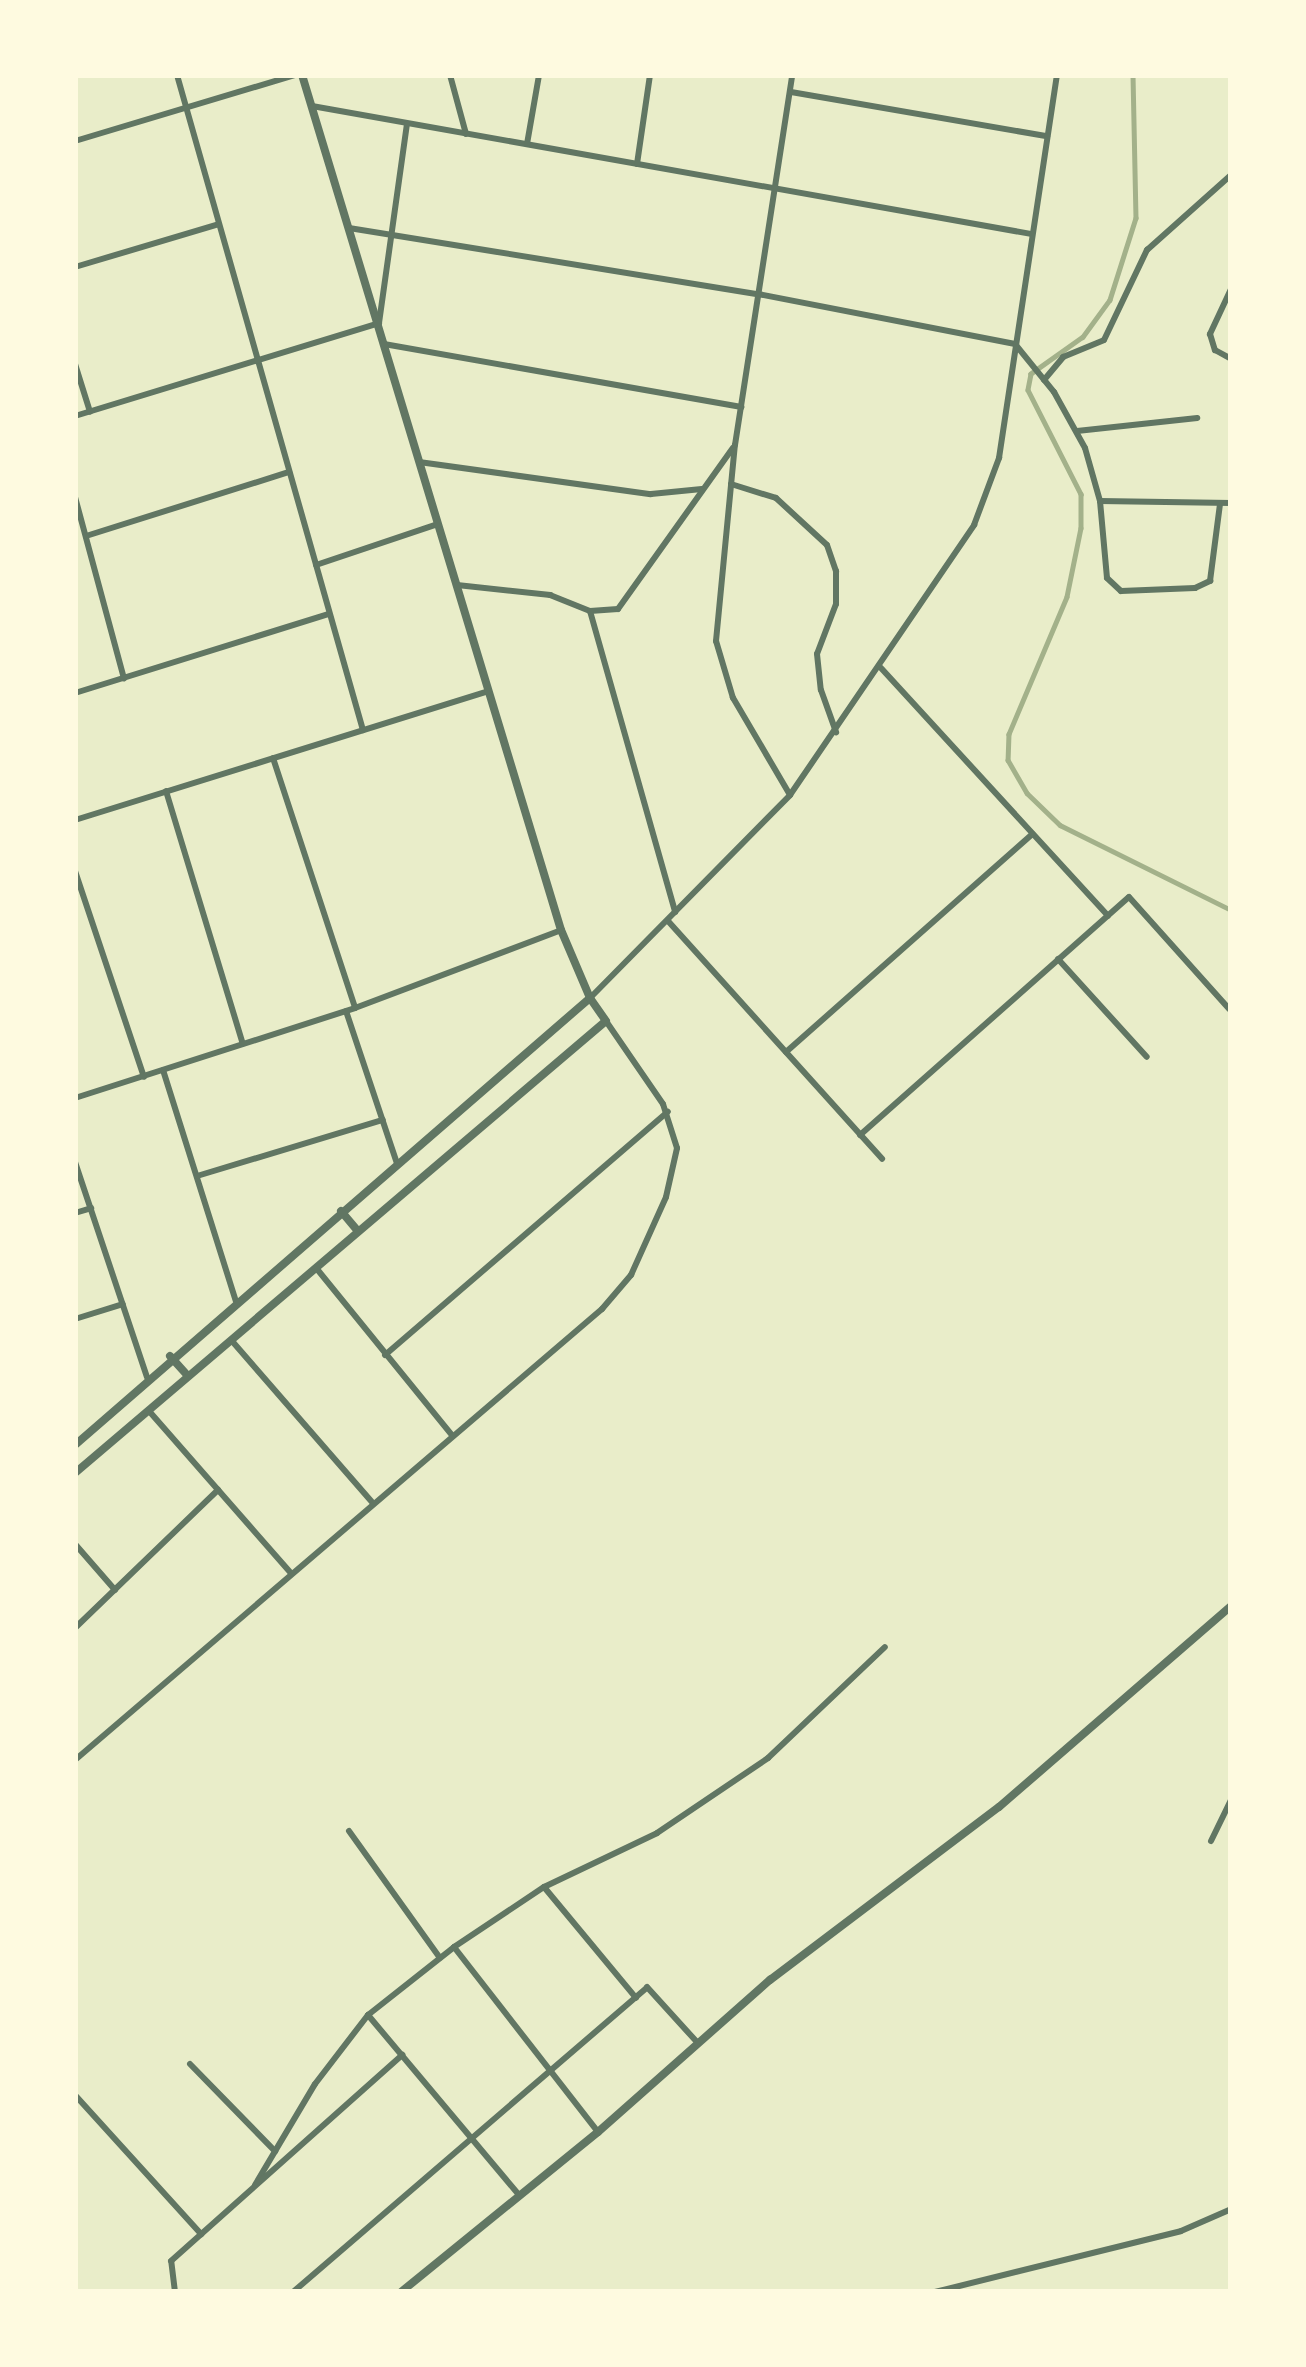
<!DOCTYPE html>
<style>
body{margin:0}
#map{position:relative;width:1306px;height:2367px;overflow:hidden;background:#e9edc9;font-family:Inter,sans-serif}
div>[style]{position:absolute}
.stream>*{height:4.5px;margin:-2.25px;padding:0 2.25px;transform-origin:2.25px;border-radius:2.25px;background:#a3b18a}
.minor>*{height:6px;margin:-3px;padding:0 3px;transform-origin:3px;border-radius:3px;background:#617663}
.tertiary>*{height:8px;margin:-4px;padding:0 4px;transform-origin:4px;border-radius:4px;background:#617663}
span{translate:-50% -50%;white-space:nowrap;text-align:center;line-height:1.15;-webkit-text-stroke:9px #fefae0;paint-order:stroke}
.frame{position:absolute;inset:0;border:78px solid #fefae0;pointer-events:none}
</style>
<div id="map">
<div class="stream">
<div style="left:1133px;top:75px;width:143px;rotate:88.8deg"></div>
<div style="left:1136px;top:218px;width:86px;rotate:107.6deg"></div>
<div style="left:1110px;top:300px;width:46px;rotate:126.1deg"></div>
<div style="left:1083px;top:337px;width:64px;rotate:144.6deg"></div>
<div style="left:1031px;top:374px;width:16px;rotate:101deg"></div>
<div style="left:1028px;top:390px;width:117px;rotate:63deg"></div>
<div style="left:1081px;top:494px;width:34px;rotate:90deg"></div>
<div style="left:1081px;top:528px;width:70px;rotate:101.5deg"></div>
<div style="left:1067px;top:597px;width:149px;rotate:112.9deg"></div>
<div style="left:1009px;top:734px;width:26px;rotate:92deg"></div>
<div style="left:1008px;top:760px;width:38px;rotate:60deg"></div>
<div style="left:1027px;top:793px;width:46px;rotate:44.1deg"></div>
<div style="left:1060px;top:825px;width:191px;rotate:26.4deg"></div>
</div>
<div class="minor">
<div style="left:177px;top:75px;width:681px;rotate:74.15deg"></div>
<div style="left:450px;top:75px;width:61px;rotate:74.8deg"></div>
<div style="left:1230px;top:75px;width:1px;rotate:45deg"></div>
<div style="left:791px;top:92px;width:260px;rotate:9.8deg"></div>
<div style="left:312px;top:106px;width:730px;rotate:10.09deg"></div>
<div style="left:75px;top:141px;width:230px;rotate:-16.7deg"></div>
<div style="left:527px;top:144px;width:70px;rotate:-80.1deg"></div>
<div style="left:637px;top:164px;width:90px;rotate:-81.7deg"></div>
<div style="left:349px;top:228px;width:414px;rotate:9.2deg"></div>
<div style="left:758px;top:294px;width:262px;rotate:11deg"></div>
<div style="left:1015px;top:344px;width:62px;rotate:50.9deg"></div>
<div style="left:1054px;top:392px;width:64px;rotate:61deg"></div>
<div style="left:1085px;top:448px;width:55px;rotate:74.2deg"></div>
<div style="left:1100px;top:501px;width:77px;rotate:84.8deg"></div>
<div style="left:1107px;top:578px;width:19px;rotate:43deg"></div>
<div style="left:1121px;top:591px;width:74px;rotate:-2.3deg"></div>
<div style="left:1195px;top:588px;width:17px;rotate:-25deg"></div>
<div style="left:1210px;top:581px;width:78px;rotate:-82.6deg"></div>
<div style="left:75px;top:267px;width:150px;rotate:-16.6deg"></div>
<div style="left:1231px;top:289px;width:50px;rotate:115deg"></div>
<div style="left:1210px;top:334px;width:17px;rotate:73deg"></div>
<div style="left:1215px;top:350px;width:18px;rotate:29deg"></div>
<div style="left:384px;top:344px;width:363px;rotate:10deg"></div>
<div style="left:75px;top:364px;width:50px;rotate:72.6deg"></div>
<div style="left:1044px;top:380px;width:30px;rotate:-50deg"></div>
<div style="left:1063px;top:357px;width:44px;rotate:-22.5deg"></div>
<div style="left:1104px;top:340px;width:100px;rotate:-64.5deg"></div>
<div style="left:1147px;top:250px;width:113px;rotate:-41.8deg"></div>
<div style="left:75px;top:416px;width:318px;rotate:-17deg"></div>
<div style="left:379px;top:323px;width:201px;rotate:-82deg"></div>
<div style="left:1077px;top:431px;width:121px;rotate:-6.2deg"></div>
<div style="left:419px;top:462px;width:234px;rotate:7.9deg"></div>
<div style="left:651px;top:494px;width:51px;rotate:-5.6deg"></div>
<div style="left:731px;top:484px;width:47px;rotate:17.3deg"></div>
<div style="left:776px;top:498px;width:69px;rotate:42.7deg"></div>
<div style="left:827px;top:545px;width:28px;rotate:71deg"></div>
<div style="left:836px;top:571px;width:33px;rotate:90deg"></div>
<div style="left:836px;top:604px;width:53px;rotate:110.8deg"></div>
<div style="left:817px;top:654px;width:36px;rotate:84deg"></div>
<div style="left:821px;top:690px;width:45px;rotate:70.3deg"></div>
<div style="left:75px;top:497px;width:188px;rotate:74.9deg"></div>
<div style="left:1100px;top:501px;width:131px;rotate:0.9deg"></div>
<div style="left:86px;top:536px;width:213px;rotate:-17.5deg"></div>
<div style="left:316px;top:565px;width:129px;rotate:-18.6deg"></div>
<div style="left:457px;top:585px;width:94px;rotate:6.1deg"></div>
<div style="left:550px;top:595px;width:43px;rotate:21.8deg"></div>
<div style="left:590px;top:611px;width:28px;rotate:-4deg"></div>
<div style="left:618px;top:609px;width:198px;rotate:-54.5deg"></div>
<div style="left:590px;top:611px;width:313px;rotate:74.2deg"></div>
<div style="left:881px;top:668px;width:336px;rotate:47.5deg"></div>
<div style="left:75px;top:693px;width:266px;rotate:-17.3deg"></div>
<div style="left:273px;top:758px;width:263px;rotate:71.8deg"></div>
<div style="left:166px;top:791px;width:264px;rotate:73.1deg"></div>
<div style="left:790px;top:795px;width:113px;rotate:-120.4deg"></div>
<div style="left:733px;top:698px;width:59px;rotate:-106.6deg"></div>
<div style="left:716px;top:641px;width:197px;rotate:-84.5deg"></div>
<div style="left:735px;top:445px;width:374px;rotate:-81.2deg"></div>
<div style="left:75px;top:820px;width:433px;rotate:-17.3deg"></div>
<div style="left:75px;top:871px;width:217px;rotate:71.5deg"></div>
<div style="left:668px;top:921px;width:320px;rotate:48deg"></div>
<div style="left:1058px;top:959px;width:132px;rotate:47.8deg"></div>
<div style="left:590px;top:998px;width:285px;rotate:-45.4deg"></div>
<div style="left:790px;top:795px;width:327px;rotate:-55.7deg"></div>
<div style="left:974px;top:525px;width:72px;rotate:-69.5deg"></div>
<div style="left:999px;top:458px;width:387px;rotate:-81.4deg"></div>
<div style="left:346px;top:1011px;width:160px;rotate:71.5deg"></div>
<div style="left:786px;top:1052px;width:329px;rotate:-41.5deg"></div>
<div style="left:163px;top:1070px;width:242px;rotate:72.5deg"></div>
<div style="left:75px;top:1098px;width:294px;rotate:-17.8deg"></div>
<div style="left:355px;top:1008px;width:220px;rotate:-20.7deg"></div>
<div style="left:860px;top:1135px;width:359px;rotate:-41.5deg"></div>
<div style="left:1129px;top:897px;width:150px;rotate:48.2deg"></div>
<div style="left:75px;top:1162px;width:227px;rotate:71.5deg"></div>
<div style="left:197px;top:1176px;width:194px;rotate:-16.8deg"></div>
<div style="left:75px;top:1213px;width:17px;rotate:-17deg"></div>
<div style="left:317px;top:1269px;width:213px;rotate:50.9deg"></div>
<div style="left:75px;top:1319px;width:50px;rotate:-17.4deg"></div>
<div style="left:232px;top:1341px;width:213px;rotate:49deg"></div>
<div style="left:385px;top:1355px;width:373px;rotate:-40.7deg"></div>
<div style="left:149px;top:1411px;width:215px;rotate:48.8deg"></div>
<div style="left:75px;top:1544px;width:61px;rotate:49deg"></div>
<div style="left:75px;top:1628px;width:199px;rotate:-44deg"></div>
<div style="left:75px;top:1760px;width:694px;rotate:-40.56deg"></div>
<div style="left:602px;top:1309px;width:45px;rotate:-49.5deg"></div>
<div style="left:631px;top:1275px;width:85px;rotate:-65.8deg"></div>
<div style="left:666px;top:1197px;width:50px;rotate:-77.3deg"></div>
<div style="left:677px;top:1148px;width:46px;rotate:-107.7deg"></div>
<div style="left:663px;top:1104px;width:101px;rotate:-124.5deg"></div>
<div style="left:349px;top:1831px;width:156px;rotate:54.4deg"></div>
<div style="left:1211px;top:1841px;width:46px;rotate:-64deg"></div>
<div style="left:544px;top:1887px;width:144px;rotate:50.3deg"></div>
<div style="left:454px;top:1947px;width:234px;rotate:52.1deg"></div>
<div style="left:368px;top:2015px;width:236px;rotate:50deg"></div>
<div style="left:190px;top:2064px;width:122px;rotate:45.7deg"></div>
<div style="left:75px;top:2095px;width:188px;rotate:47.8deg"></div>
<div style="left:255px;top:2185px;width:117px;rotate:-59.3deg"></div>
<div style="left:315px;top:2084px;width:87px;rotate:-52.5deg"></div>
<div style="left:368px;top:2015px;width:110px;rotate:-38.3deg"></div>
<div style="left:454px;top:1947px;width:108px;rotate:-33.7deg"></div>
<div style="left:544px;top:1887px;width:125px;rotate:-25.5deg"></div>
<div style="left:657px;top:1833px;width:134px;rotate:-34deg"></div>
<div style="left:768px;top:1758px;width:161px;rotate:-43.5deg"></div>
<div style="left:175px;top:2292px;width:31px;rotate:-97deg"></div>
<div style="left:171px;top:2261px;width:310px;rotate:-41.7deg"></div>
<div style="left:293px;top:2292px;width:467px;rotate:-40.7deg"></div>
<div style="left:647px;top:1987px;width:73px;rotate:47.8deg"></div>
<div style="left:935px;top:2292px;width:253px;rotate:-13.9deg"></div>
<div style="left:1181px;top:2231px;width:55px;rotate:-23.7deg"></div>
</div>
<div class="tertiary">
<div style="left:341px;top:1211px;width:25px;rotate:50deg"></div>
<div style="left:170px;top:1356px;width:24px;rotate:48deg"></div>
<div style="left:75px;top:1445px;width:682px;rotate:-40.96deg"></div>
<div style="left:75px;top:1473px;width:697px;rotate:-40.41deg"></div>
<div style="left:606px;top:1021px;width:28px;rotate:-125deg"></div>
<div style="left:590px;top:998px;width:74px;rotate:-113.1deg"></div>
<div style="left:561px;top:930px;width:893px;rotate:-106.85deg"></div>
<div style="left:401px;top:2292px;width:254px;rotate:-39.1deg"></div>
<div style="left:598px;top:2132px;width:230px;rotate:-41.5deg"></div>
<div style="left:770px;top:1980px;width:287px;rotate:-37.1deg"></div>
<div style="left:999px;top:1807px;width:307px;rotate:-40.9deg"></div>
</div>
<div class="frame"></div>
</div>
